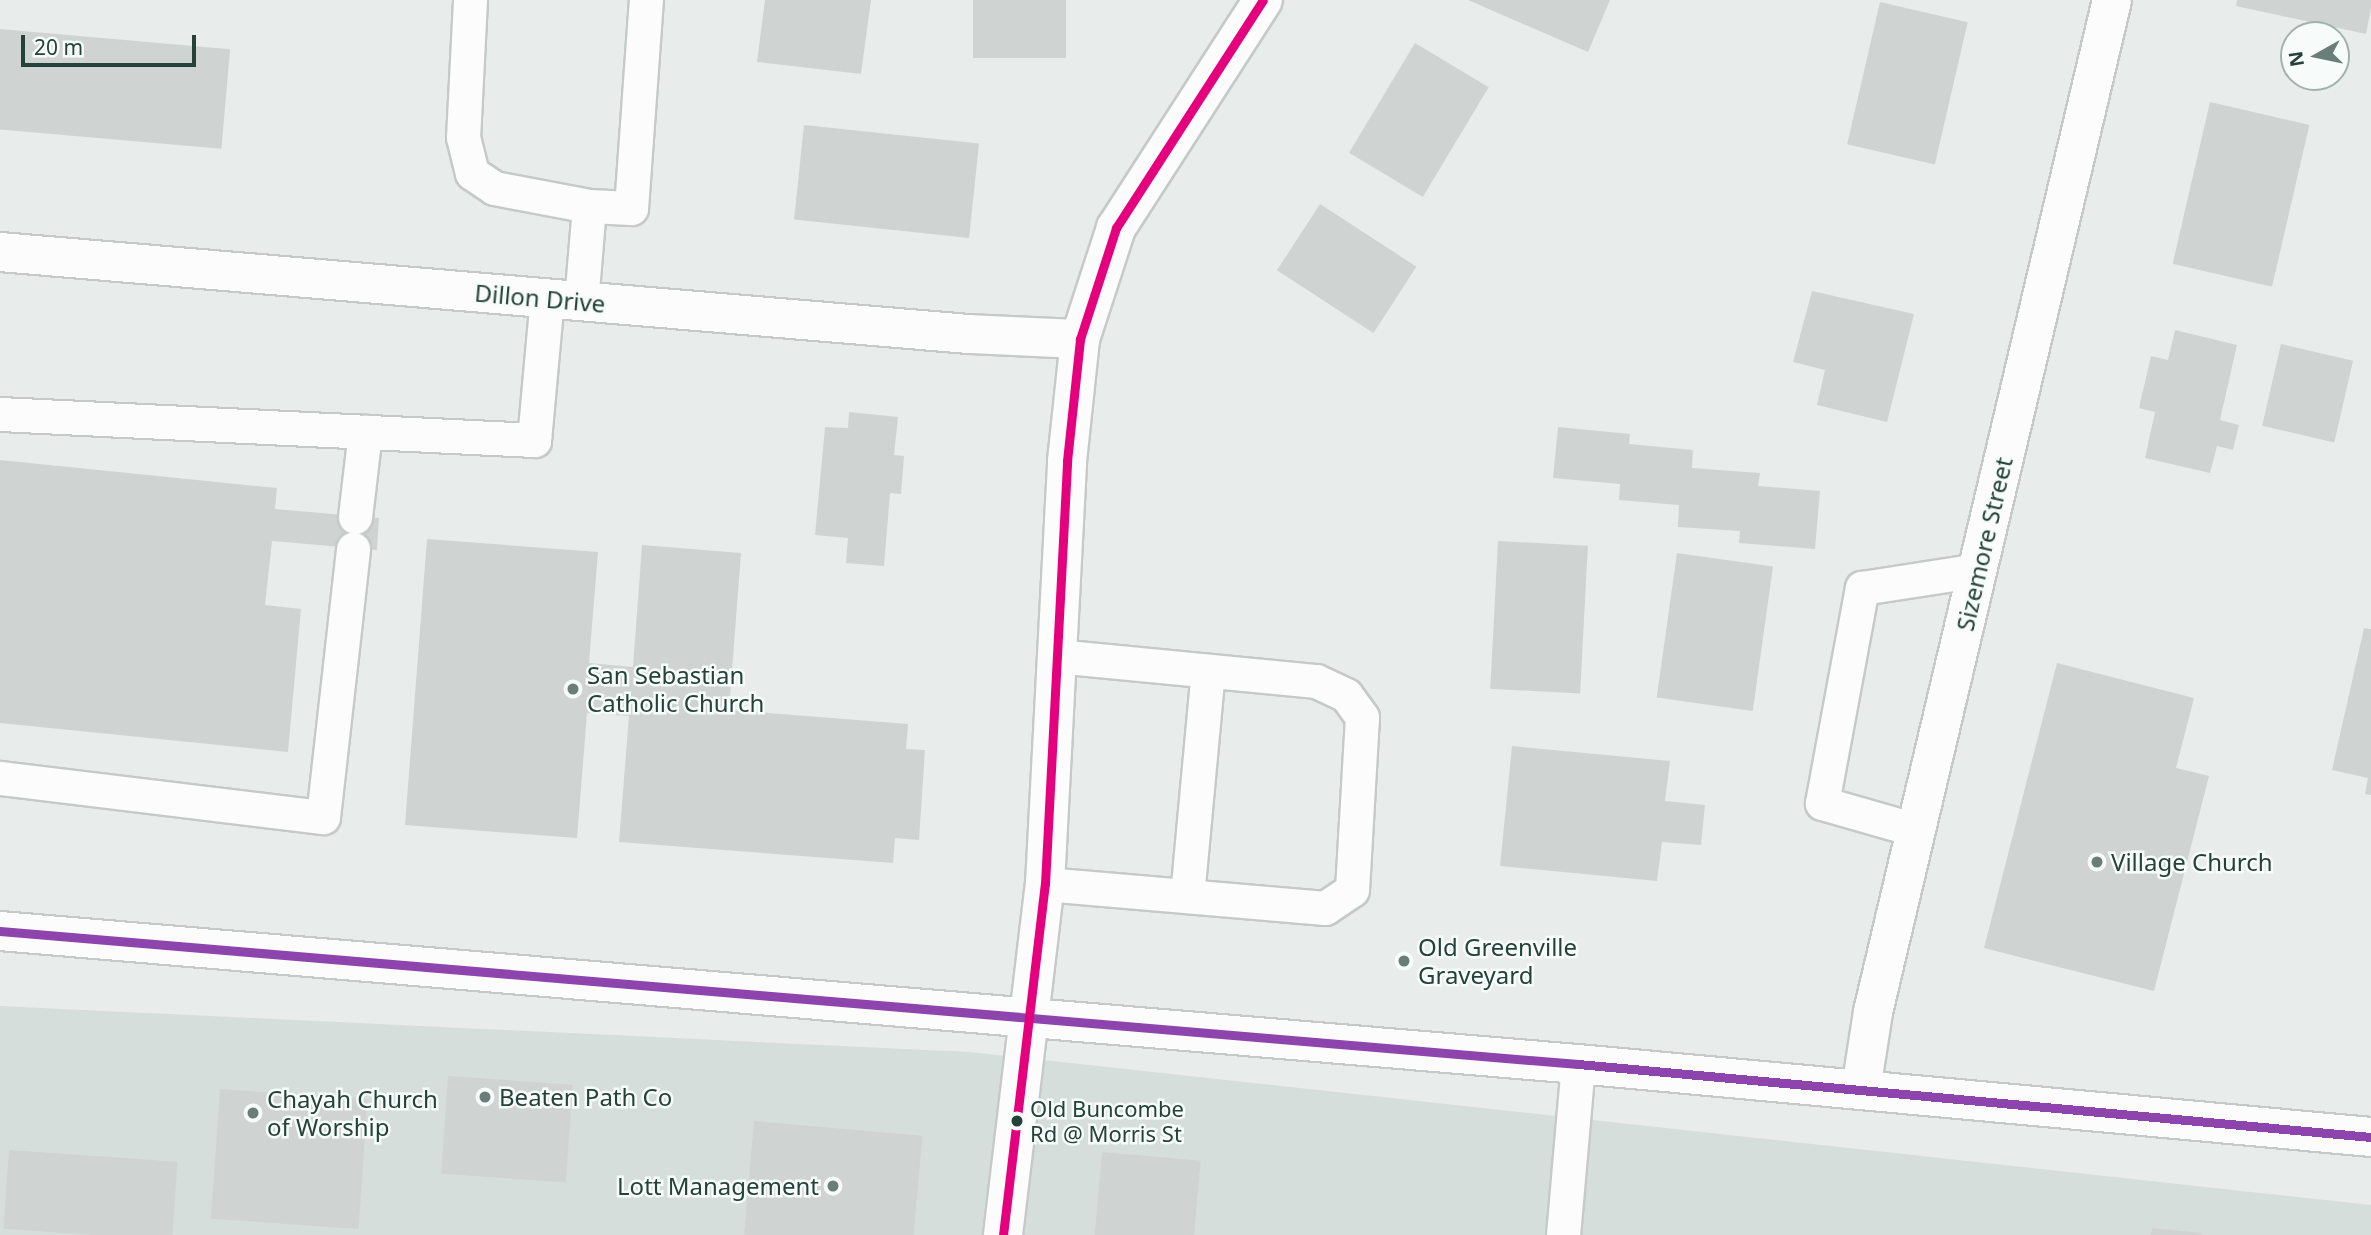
<!DOCTYPE html>
<style>
body{margin:0}
#map{position:relative;width:2371px;height:1235px;overflow:hidden;background:#e8edeb;font-family:"Noto Sans",sans-serif}
div>[style]{position:absolute}
.built>*{inset:0;background:#d6dedb}
.building>*{inset:0;background:#cfd4d2;transform-origin:0 0}
.roads{filter:drop-shadow(2px 0 #c5cac8) drop-shadow(-2px 0 #c5cac8) drop-shadow(0 2px #c5cac8) drop-shadow(0 -2px #c5cac8)}
.service>*{height:33px;margin:-16.5px;padding:0 16.5px;transform-origin:16.5px;border-radius:16.5px;background:#fcfcfc}
.minor>*{height:38px;margin:-19px;padding:0 19px;transform-origin:19px;border-radius:19px;background:#fcfcfc}
.tertiary>*{height:38px;margin:-19px;padding:0 19px;transform-origin:19px;border-radius:19px;background:#fcfcfc}
.bus-1>*{height:9px;margin:-4.5px;padding:0 4.5px;transform-origin:4.5px;border-radius:4.5px;background:#8e44ad}
.bus-2>*{height:9px;margin:-4.5px;padding:0 4.5px;transform-origin:4.5px;border-radius:4.5px;background:#e5007d}
.dots>*{width:19px;height:19px;translate:-50% -50%;box-sizing:border-box;border:4px solid #f7fbf9;border-radius:50%}
span{translate:-50% -50%;white-space:nowrap;text-align:center;line-height:1.15;-webkit-text-stroke:5px #f7fbf9;paint-order:stroke}
.bus-label{font-size:22px;color:#24423a}
.left{translate:0 -50%;text-align:left}
.street-label{font-size:24px;color:#24423a}
.poi-label{font-size:24px;color:#24423a}
.right{translate:-100% -50%;text-align:right}
.north{position:absolute;left:2280px;top:21px;width:70px;height:70px;box-sizing:border-box;background:#f7fbf9;border:2px solid #a3b1ad;border-radius:50%;rotate:261deg;font-size:19px;font-weight:700;line-height:28px;text-align:center;color:#24423a}
.north::after{content:'';display:block;margin:auto;width:24px;height:32px;background:#697e78;clip-path:polygon(50% 0,100% 100%,50% 72%,0 100%)}
.scale{position:absolute;left:21px;top:35px;width:175px;height:32px;box-sizing:border-box;border:4px solid #24423a;border-top:0;padding-left:9px;font-size:21px;line-height:24px;white-space:nowrap;color:#24423a;-webkit-text-stroke:5px #f7fbf9;paint-order:stroke}
</style>
<div id="map">
<div class="built">
<div style="clip-path:polygon(0 1006px,970px 1052px,2371px 1205px,2371px 1235px,0 1235px)"></div>
</div>
<div class="building">
<div style="clip-path:polygon(765px 0,871px 0,861px 74px,757px 62px)"></div>
<div style="left:973px;top:0;width:93px;height:58px"></div>
<div style="clip-path:polygon(1468px 0,1610px 0,1588px 52px)"></div>
<div style="clip-path:polygon(2237px 0,2371px 0,2371px 8px,2366px 34px,2236px 6px)"></div>
<div style="left:1880px;top:2px;width:90px;height:146px;rotate:13deg"></div>
<div style="left:0;top:29px;width:231px;height:100px;rotate:5deg"></div>
<div style="left:1415px;top:43px;width:86px;height:128px;rotate:31deg"></div>
<div style="left:2210px;top:102px;width:102px;height:166px;rotate:13deg"></div>
<div style="left:804px;top:125px;width:176px;height:95px;rotate:6deg"></div>
<div style="left:1320px;top:204px;width:115px;height:79px;rotate:33deg"></div>
<div style="clip-path:polygon(1812px 291px,1914px 314px,1887px 422px,1817px 405px,1825px 370px,1793px 362px)"></div>
<div style="clip-path:polygon(2175px 330px,2237px 345px,2220px 420px,2239px 425px,2233px 450px,2217px 446px,2210px 473px,2145px 458px,2155px 412px,2139px 408px,2151px 356px,2168px 360px)"></div>
<div style="left:2281px;top:344px;width:74px;height:84px;rotate:13deg"></div>
<div style="clip-path:polygon(849px 412px,898px 417px,894px 455px,904px 456px,901px 494px,890px 493px,884px 566px,846px 563px,848px 538px,815px 535px,825px 427px,848px 428px)"></div>
<div style="clip-path:polygon(1558px 427px,1630px 434px,1629px 444px,1693px 450px,1692px 468px,1760px 473px,1758px 486px,1820px 491px,1815px 549px,1739px 543px,1740px 531px,1678px 527px,1679px 505px,1619px 500px,1620px 484px,1553px 478px)"></div>
<div style="clip-path:polygon(0 460px,277px 488px,275px 509px,379px 518px,377px 550px,272px 541px,265px 605px,301px 609px,288px 752px,0 723px)"></div>
<div style="clip-path:polygon(427px 539px,598px 552px,589px 663px,633px 667px,642px 545px,741px 553px,729px 710px,908px 724px,906px 749px,925px 750px,919px 840px,895px 838px,893px 863px,619px 842px,629px 716px,587px 713px,577px 838px,405px 825px)"></div>
<div style="left:1498px;top:541px;width:90px;height:148px;rotate:3deg"></div>
<div style="left:1677px;top:553px;width:97px;height:146px;rotate:8deg"></div>
<div style="clip-path:polygon(2364px 628px,2371px 629px,2371px 795px,2365px 794px,2368px 778px,2332px 770px)"></div>
<div style="clip-path:polygon(2057px 663px,2194px 698px,2176px 768px,2209px 776px,2154px 991px,1984px 948px)"></div>
<div style="clip-path:polygon(1512px 746px,1670px 761px,1665px 801px,1705px 805px,1701px 845px,1662px 842px,1657px 881px,1500px 866px)"></div>
<div style="left:448px;top:1076px;width:125px;height:98px;rotate:4deg"></div>
<div style="left:220px;top:1089px;width:148px;height:130px;rotate:4deg"></div>
<div style="left:754px;top:1121px;width:169px;height:114px;rotate:5deg"></div>
<div style="left:9px;top:1150px;width:169px;height:79px;rotate:4deg"></div>
<div style="left:1102px;top:1152px;width:99px;height:83px;rotate:5deg"></div>
<div style="clip-path:polygon(2152px 1228px,2202px 1233px,2202px 1235px,2151px 1235px)"></div>
</div>
<div class="roads">
<div class="service">
<div style="left:470px;top:0;width:137px;rotate:92.9deg"></div>
<div style="left:463px;top:137px;width:37px;rotate:76deg"></div>
<div style="left:472px;top:173px;width:27px;rotate:34deg"></div>
<div style="left:494px;top:188px;width:97px;rotate:10.7deg"></div>
<div style="left:581px;top:302px;width:96px;rotate:-85.2deg"></div>
<div style="left:589px;top:206px;width:42px;rotate:2.7deg"></div>
<div style="left:631px;top:208px;width:209px;rotate:-85.9deg"></div>
<div style="left:0;top:414px;width:535px;rotate:2.79deg"></div>
<div style="left:534px;top:440px;width:143px;rotate:-84.8deg"></div>
<div style="left:355px;top:517px;width:86px;rotate:-83.3deg"></div>
<div style="left:0;top:778px;width:325px;rotate:6.9deg"></div>
<div style="left:323px;top:817px;width:270px;rotate:-83.6deg"></div>
<div style="left:1916px;top:830px;width:98px;rotate:-164deg"></div>
<div style="left:1822px;top:803px;width:219px;rotate:-79.5deg"></div>
<div style="left:1862px;top:588px;width:117px;rotate:-8.8deg"></div>
<div style="left:1045px;top:884px;width:281px;rotate:4.9deg"></div>
<div style="left:1325px;top:908px;width:32px;rotate:-34deg"></div>
<div style="left:1352px;top:890px;width:173px;rotate:-86.7deg"></div>
<div style="left:1362px;top:717px;width:27px;rotate:-126deg"></div>
<div style="left:1346px;top:695px;width:33px;rotate:-155deg"></div>
<div style="left:1316px;top:681px;width:260px;rotate:-174.5deg"></div>
<div style="left:1187px;top:896px;width:226px;rotate:-84.7deg"></div>
<div style="left:1563px;top:1235px;width:172px;rotate:-85deg"></div>
</div>
<div class="minor">
<div style="left:0;top:252px;width:972px;rotate:4.84deg"></div>
<div style="left:969px;top:334px;width:111px;rotate:2.6deg"></div>
<div style="left:1861px;top:1089px;width:78px;rotate:-81.1deg"></div>
<div style="left:1873px;top:1012px;width:1040px;rotate:-76.71deg"></div>
<div style="left:1003px;top:1235px;width:354px;rotate:-83.2deg"></div>
<div style="left:1045px;top:884px;width:424px;rotate:-87deg"></div>
<div style="left:1067px;top:461px;width:123px;rotate:-83.9deg"></div>
<div style="left:1080px;top:339px;width:117px;rotate:-72deg"></div>
<div style="left:1116px;top:228px;width:271px;rotate:-57.2deg"></div>
</div>
<div class="tertiary">
<div style="left:0;top:931px;width:1584px;rotate:4.82deg"></div>
<div style="left:1578px;top:1064px;width:796px;rotate:5.26deg"></div>
</div>
</div>
<div class="bus-1">
<div style="left:0;top:931px;width:1584px;rotate:4.82deg"></div>
<div style="left:1578px;top:1064px;width:796px;rotate:5.26deg"></div>
</div>
<div class="bus-2">
<div style="left:1003px;top:1235px;width:354px;rotate:-83.2deg"></div>
<div style="left:1045px;top:884px;width:424px;rotate:-87deg"></div>
<div style="left:1067px;top:461px;width:123px;rotate:-83.9deg"></div>
<div style="left:1080px;top:339px;width:117px;rotate:-72deg"></div>
<div style="left:1116px;top:228px;width:271px;rotate:-57.2deg"></div>
</div>
<div class="dots">
<div style="left:573px;top:689px;background:#697e78"></div>
<div style="left:2097px;top:862px;background:#697e78"></div>
<div style="left:1404px;top:961px;background:#697e78"></div>
<div style="left:485px;top:1097px;background:#697e78"></div>
<div style="left:253px;top:1113px;background:#697e78"></div>
<div style="left:1017px;top:1121px;background:#24423a"></div>
<div style="left:833px;top:1186px;background:#697e78"></div>
</div>
<div class="bus-label">
<span class="left" style="left:1030px;top:1121px">Old Buncombe<br>Rd @ Morris St</span>
</div>
<div class="street-label">
<span style="left:540px;top:298px;rotate:5deg">Dillon Drive</span>
<span style="left:1984px;top:544px;rotate:-77deg">Sizemore Street</span>
</div>
<div class="poi-label">
<span class="left" style="left:587px;top:689px">San Sebastian<br>Catholic Church</span>
<span class="left" style="left:2111px;top:862px">Village Church</span>
<span class="left" style="left:1418px;top:961px">Old Greenville<br>Graveyard</span>
<span class="left" style="left:499px;top:1097px">Beaten Path Co</span>
<span class="left" style="left:267px;top:1113px">Chayah Church<br>of Worship</span>
<span class="right" style="left:819px;top:1186px">Lott Management</span>
</div>
<div class="north">N</div>
<div class="scale">20 m</div>
</div>
